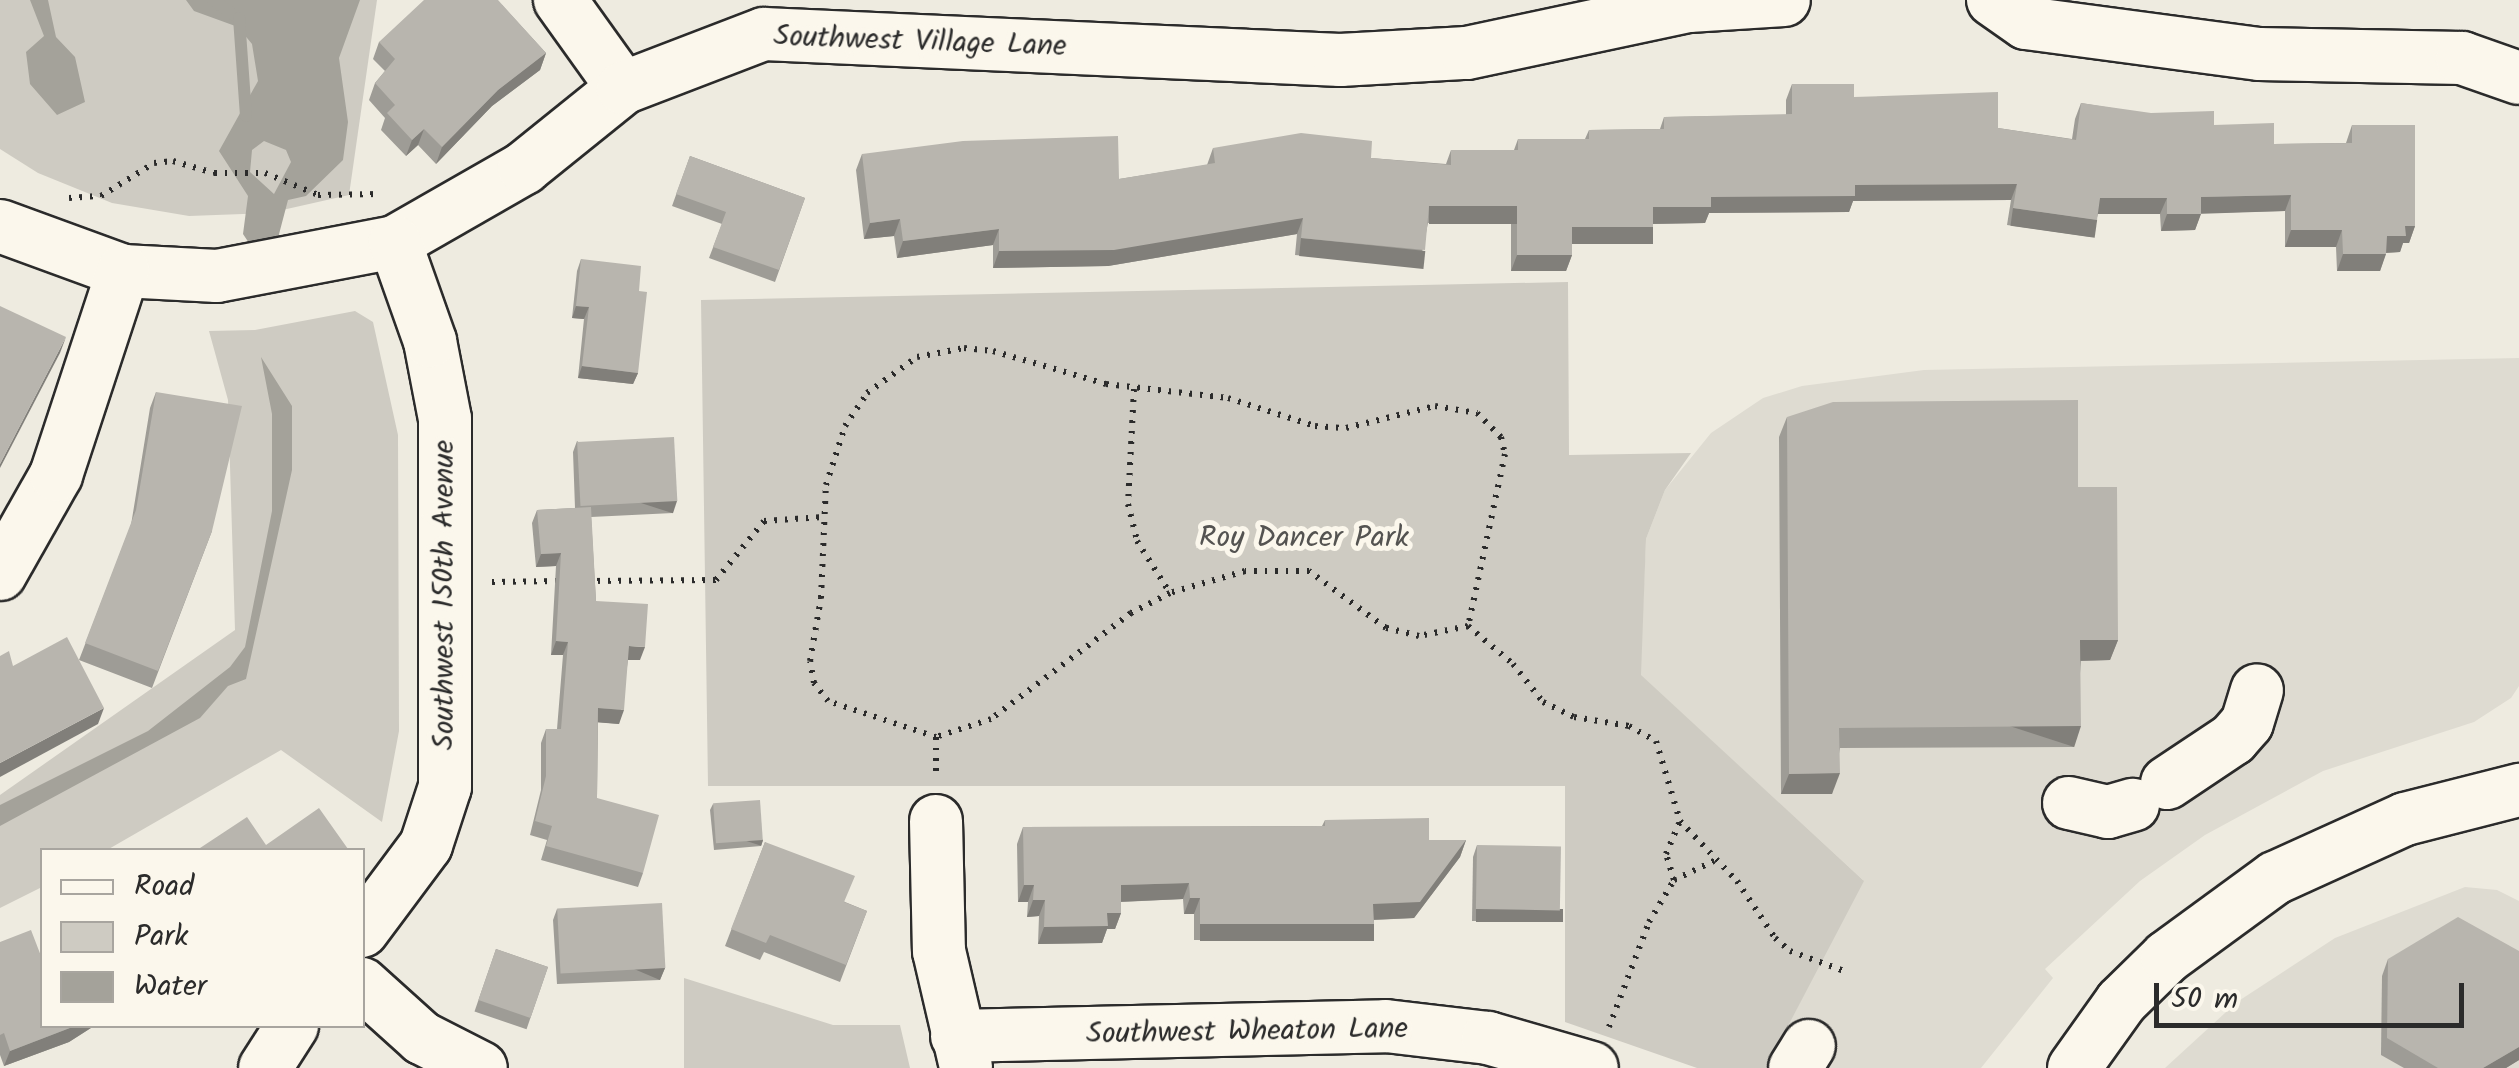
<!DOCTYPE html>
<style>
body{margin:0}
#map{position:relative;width:2519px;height:1068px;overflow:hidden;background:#eeebe0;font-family:Kalam,sans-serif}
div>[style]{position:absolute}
.built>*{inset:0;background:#dedbd1}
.green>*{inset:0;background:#cecbc2}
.water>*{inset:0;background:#a4a29a}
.stream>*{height:12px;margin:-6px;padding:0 6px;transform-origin:6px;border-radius:6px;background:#a4a29a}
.path>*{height:6px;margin-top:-3px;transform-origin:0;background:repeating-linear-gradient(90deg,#2b2b2b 0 2.5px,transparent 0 10.5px)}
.roads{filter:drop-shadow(2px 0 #2b2b2b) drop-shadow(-2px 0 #2b2b2b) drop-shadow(0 2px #2b2b2b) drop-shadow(0 -2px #2b2b2b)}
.minor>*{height:52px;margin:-26px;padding:0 26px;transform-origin:26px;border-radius:26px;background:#fbf7ec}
.wall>*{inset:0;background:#9e9c96;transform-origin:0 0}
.shaded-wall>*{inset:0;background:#817f7a;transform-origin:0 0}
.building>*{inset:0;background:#b8b5ae;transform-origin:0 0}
span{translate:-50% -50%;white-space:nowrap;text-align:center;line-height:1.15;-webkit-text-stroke:10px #fbf7ec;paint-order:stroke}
.street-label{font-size:30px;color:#2b2b2b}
.park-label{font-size:30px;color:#545351}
.legend{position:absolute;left:40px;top:848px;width:325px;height:180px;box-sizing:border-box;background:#fbf7ec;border:2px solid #a8a59f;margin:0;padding:12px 18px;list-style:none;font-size:30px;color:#2b2b2b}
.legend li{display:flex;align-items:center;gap:20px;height:50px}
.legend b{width:50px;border:2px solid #a8a59f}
.scale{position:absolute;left:2154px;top:983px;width:310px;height:45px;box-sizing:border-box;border:5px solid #2b2b2b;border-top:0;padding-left:12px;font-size:30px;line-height:35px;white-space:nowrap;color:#2b2b2b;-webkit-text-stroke:8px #fbf7ec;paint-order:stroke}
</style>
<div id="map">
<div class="built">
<div style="clip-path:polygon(2519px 358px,2519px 686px,2511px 698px,2474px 722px,2323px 771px,2205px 835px,2140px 881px,2045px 969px,2053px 978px,1981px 1068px,1766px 1068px,1863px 880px,1640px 675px,1646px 539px,1665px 490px,1711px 433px,1763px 398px,1802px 386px,1924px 370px)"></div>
<div style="clip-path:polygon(2465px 887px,2497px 890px,2519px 901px,2519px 1068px,2165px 1068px,2237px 1002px,2335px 938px)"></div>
</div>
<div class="green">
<div style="clip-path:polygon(0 0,377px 0,349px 195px,269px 213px,189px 216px,112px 203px,38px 173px,0 149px)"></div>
<div style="clip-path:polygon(1568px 282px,1569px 455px,1691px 453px,1665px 490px,1646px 539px,1641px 675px,1864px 881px,1766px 1068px,1697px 1068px,1565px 1022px,1565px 786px,708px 786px,701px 300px)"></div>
<div style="clip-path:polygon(355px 311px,373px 322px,398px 435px,399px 731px,382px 822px,281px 750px,107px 850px,42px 850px,42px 887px,0 908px,0 795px,235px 630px,228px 400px,209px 331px,255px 330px)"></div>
<div style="clip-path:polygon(684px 978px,833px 1025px,900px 1025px,910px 1068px,684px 1068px)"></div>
</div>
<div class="water">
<div style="clip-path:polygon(30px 0,48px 0,56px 37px,75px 57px,85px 102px,57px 115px,30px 84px,26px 52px,44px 36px)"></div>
<div style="clip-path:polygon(evenodd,186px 0,360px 0,339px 58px,348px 122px,343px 160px,306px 196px,288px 200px,278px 238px,249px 243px,243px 234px,248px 196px,219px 151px,258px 81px,252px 44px,238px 27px,194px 11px,186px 0,264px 141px,286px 150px,291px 162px,274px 194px,250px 172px,252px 150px,264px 141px)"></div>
<div style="clip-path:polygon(261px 357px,292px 406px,292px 470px,246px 679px,228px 686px,200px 718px,0 826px,0 805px,148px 731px,230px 667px,245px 647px,272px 511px,272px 414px)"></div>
</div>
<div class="stream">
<div style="left:213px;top:0;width:32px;rotate:35deg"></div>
<div style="left:239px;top:18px;width:98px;rotate:85.9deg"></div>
</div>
<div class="path">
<div style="left:69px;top:198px;width:32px;rotate:-4deg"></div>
<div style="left:101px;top:196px;width:62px;rotate:-31.9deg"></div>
<div style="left:154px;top:163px;width:19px;rotate:-6deg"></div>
<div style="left:173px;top:161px;width:43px;rotate:16.3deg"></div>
<div style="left:214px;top:173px;width:51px"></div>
<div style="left:265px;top:173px;width:57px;rotate:22.5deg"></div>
<div style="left:318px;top:195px;width:62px;rotate:-0.9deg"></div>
<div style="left:1134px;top:389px;width:115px;rotate:93deg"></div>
<div style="left:1128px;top:504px;width:38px;rotate:76deg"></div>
<div style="left:1137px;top:541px;width:62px;rotate:57.6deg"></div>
<div style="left:587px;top:581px;width:129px;rotate:-0.4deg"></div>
<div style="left:716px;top:580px;width:76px;rotate:-50.9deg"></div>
<div style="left:764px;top:521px;width:59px;rotate:-3.9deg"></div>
<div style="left:492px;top:582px;width:67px;rotate:-0.9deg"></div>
<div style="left:1468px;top:626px;width:50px;rotate:168.5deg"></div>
<div style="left:1419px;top:636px;width:34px;rotate:-166deg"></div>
<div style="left:1386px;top:628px;width:96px;rotate:-143.5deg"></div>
<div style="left:1309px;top:571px;width:64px;rotate:180deg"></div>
<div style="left:1245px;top:571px;width:78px;rotate:163.7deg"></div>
<div style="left:1170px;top:593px;width:44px;rotate:152.9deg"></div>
<div style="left:1131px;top:613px;width:176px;rotate:142.9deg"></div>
<div style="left:991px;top:719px;width:58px;rotate:161.9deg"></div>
<div style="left:936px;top:737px;width:114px;rotate:-161.6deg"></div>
<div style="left:828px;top:701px;width:23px;rotate:-128deg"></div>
<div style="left:814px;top:683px;width:22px;rotate:-100deg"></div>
<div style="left:810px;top:661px;width:64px;rotate:-80.1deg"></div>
<div style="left:821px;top:598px;width:113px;rotate:-87.5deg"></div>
<div style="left:826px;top:485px;width:62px;rotate:-72.1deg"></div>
<div style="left:845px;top:426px;width:40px;rotate:-56deg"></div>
<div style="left:867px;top:393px;width:62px;rotate:-35.8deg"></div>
<div style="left:917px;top:357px;width:48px;rotate:-10.8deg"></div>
<div style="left:964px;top:348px;width:29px;rotate:6deg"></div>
<div style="left:993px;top:351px;width:118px;rotate:16.3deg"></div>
<div style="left:1106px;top:384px;width:123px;rotate:6.5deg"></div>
<div style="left:1228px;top:398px;width:91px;rotate:17.8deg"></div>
<div style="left:1315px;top:426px;width:31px;rotate:4deg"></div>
<div style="left:1346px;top:428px;width:92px;rotate:-13.9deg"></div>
<div style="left:1435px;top:406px;width:43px;rotate:9.5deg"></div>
<div style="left:1477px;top:413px;width:34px;rotate:45deg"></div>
<div style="left:1501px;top:437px;width:17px;rotate:77deg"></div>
<div style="left:1505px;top:454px;width:176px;rotate:102.1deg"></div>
<div style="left:1468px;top:626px;width:59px;rotate:40.2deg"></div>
<div style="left:1513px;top:664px;width:48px;rotate:51.7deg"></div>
<div style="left:1543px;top:702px;width:34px;rotate:26deg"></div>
<div style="left:1574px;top:717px;width:56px;rotate:9.3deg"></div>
<div style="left:1629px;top:726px;width:31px;rotate:29deg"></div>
<div style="left:1656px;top:741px;width:84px;rotate:73.3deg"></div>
<div style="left:1680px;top:821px;width:83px;rotate:46.5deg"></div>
<div style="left:1737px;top:881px;width:69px;rotate:56.3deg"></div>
<div style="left:1775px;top:938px;width:20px;rotate:41deg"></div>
<div style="left:1790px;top:951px;width:58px;rotate:20.3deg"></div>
<div style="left:936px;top:737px;width:38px;rotate:90deg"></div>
<div style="left:1674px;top:880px;width:27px;rotate:-107deg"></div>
<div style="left:1666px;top:854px;width:36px;rotate:-67deg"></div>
<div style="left:1609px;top:1027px;width:112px;rotate:-69.1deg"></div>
<div style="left:1649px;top:922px;width:49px;rotate:-59.2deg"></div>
<div style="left:1674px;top:880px;width:49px;rotate:-25.5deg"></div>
</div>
<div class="roads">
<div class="minor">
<div style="left:560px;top:0;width:108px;rotate:54.4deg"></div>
<div style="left:1993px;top:0;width:40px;rotate:34.9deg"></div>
<div style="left:2026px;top:23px;width:235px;rotate:7.6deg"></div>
<div style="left:2259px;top:54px;width:203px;rotate:1.1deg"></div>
<div style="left:2462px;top:58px;width:60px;rotate:19.3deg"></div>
<div style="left:0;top:226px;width:131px;rotate:20.1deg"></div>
<div style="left:123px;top:271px;width:94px;rotate:3deg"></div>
<div style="left:217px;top:276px;width:181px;rotate:-10.8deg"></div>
<div style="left:395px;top:242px;width:149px;rotate:-29.8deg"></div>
<div style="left:524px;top:168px;width:127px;rotate:-38.9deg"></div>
<div style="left:623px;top:88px;width:151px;rotate:-21deg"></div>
<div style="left:764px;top:34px;width:577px;rotate:2.58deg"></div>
<div style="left:1340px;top:60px;width:127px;rotate:-3.2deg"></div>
<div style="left:1467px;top:53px;width:227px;rotate:-12deg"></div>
<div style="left:1689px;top:6px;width:95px;rotate:-3.6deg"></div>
<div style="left:0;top:574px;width:114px;rotate:-60.5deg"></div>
<div style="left:56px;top:475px;width:215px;rotate:-71.8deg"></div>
<div style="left:2167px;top:783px;width:79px;rotate:-33.7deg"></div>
<div style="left:2233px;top:739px;width:21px;rotate:-49deg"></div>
<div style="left:2247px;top:723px;width:34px;rotate:-73deg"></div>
<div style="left:2069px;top:803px;width:40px;rotate:13deg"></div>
<div style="left:2108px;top:812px;width:26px;rotate:-16deg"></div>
<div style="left:936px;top:821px;width:130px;rotate:88.7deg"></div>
<div style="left:939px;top:951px;width:119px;rotate:76.9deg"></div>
<div style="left:362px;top:931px;width:107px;rotate:-53.3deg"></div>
<div style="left:426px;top:845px;width:61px;rotate:-71.9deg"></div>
<div style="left:445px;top:787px;width:368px;rotate:-90deg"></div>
<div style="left:445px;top:419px;width:79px;rotate:-100.9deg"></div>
<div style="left:430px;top:341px;width:105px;rotate:-109.5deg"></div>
<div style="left:362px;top:984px;width:81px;rotate:42deg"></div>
<div style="left:422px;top:1038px;width:66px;rotate:27deg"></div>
<div style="left:957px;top:1036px;width:429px;rotate:-1.3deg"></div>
<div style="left:1386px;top:1026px;width:103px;rotate:6.7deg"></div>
<div style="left:1488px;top:1038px;width:108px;rotate:16.1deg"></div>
<div style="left:265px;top:1068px;width:50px;rotate:-57.3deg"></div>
<div style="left:1795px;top:1068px;width:26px;rotate:-58deg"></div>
<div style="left:2074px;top:1068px;width:81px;rotate:-54.5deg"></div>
<div style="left:2121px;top:1002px;width:64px;rotate:-44.4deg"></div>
<div style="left:2167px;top:957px;width:134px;rotate:-36.2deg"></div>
<div style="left:2275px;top:878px;width:143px;rotate:-24.4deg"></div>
<div style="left:2405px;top:819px;width:118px;rotate:-14.3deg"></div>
</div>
</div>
<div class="wall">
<div style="clip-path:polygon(502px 5px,546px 53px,540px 70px,492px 106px,436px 164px,418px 145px,406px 156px,381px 130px,385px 118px,369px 100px,375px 83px,385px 71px,373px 59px,379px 42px)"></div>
<div style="clip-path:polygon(1792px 84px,1998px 128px,2072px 139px,2075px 119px,2081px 103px,2214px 125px,2274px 144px,2346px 143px,2352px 125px,2415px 226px,2409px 243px,2403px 243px,2400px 252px,2386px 253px,2380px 271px,2337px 271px,2336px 247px,2285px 247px,2285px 211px,2201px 213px,2195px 230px,2161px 231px,2160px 214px,2098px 214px,2091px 237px,2007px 225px,2011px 200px,1853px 201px,1849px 212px,1709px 213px,1705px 223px,1653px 224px,1647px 243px,1572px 243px,1572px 255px,1566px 271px,1511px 271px,1511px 223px,1428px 223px,1419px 267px,1295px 255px,1297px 234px,1108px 266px,993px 268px,993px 245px,897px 258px,894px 236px,864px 239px,856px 170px,862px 154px,1119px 179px,1207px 165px,1213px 148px,1371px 158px,1446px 164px,1451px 150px,1514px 150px,1518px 139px,1585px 139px,1589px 130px,1660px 129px,1664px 117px,1786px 115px,1786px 100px)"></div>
<div style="clip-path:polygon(690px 156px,805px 198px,775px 282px,709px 258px,722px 224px,672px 206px)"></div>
<div style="clip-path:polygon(581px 259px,639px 291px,638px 373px,633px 384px,578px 378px,584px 319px,572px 318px,577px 271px)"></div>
<div style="clip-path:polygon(156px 392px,212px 531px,152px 688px,79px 660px,131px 525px,150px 408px)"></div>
<div style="clip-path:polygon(1787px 417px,2078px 487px,2118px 640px,2110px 660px,2081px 661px,2074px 747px,1840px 748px,1832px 794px,1781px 794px,1779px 437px)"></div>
<div style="clip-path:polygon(577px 441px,673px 513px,591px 517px,596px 601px,640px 660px,628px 660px,619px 724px,598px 722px,597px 798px,643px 873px,638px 887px,541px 860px,547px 840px,530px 835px,541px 790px,541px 743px,546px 729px,557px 729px,563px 655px,551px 655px,556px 566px,536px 567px,532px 523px,537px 510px,575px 508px,573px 452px)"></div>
<div style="clip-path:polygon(713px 804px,763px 840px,761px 846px,714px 850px,710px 810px)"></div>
<div style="clip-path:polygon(1325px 820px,1429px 840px,1466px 840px,1460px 857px,1414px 918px,1374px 920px,1374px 924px,1368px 941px,1194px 940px,1194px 914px,1184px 914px,1183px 899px,1121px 902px,1121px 913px,1115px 929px,1107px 929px,1102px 943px,1038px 944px,1039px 916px,1027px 917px,1028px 902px,1018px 902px,1017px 844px,1023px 827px,1322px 826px)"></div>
<div style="clip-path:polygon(765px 842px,845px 902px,867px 911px,840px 982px,764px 952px,760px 960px,725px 946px)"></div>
<div style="clip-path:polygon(1477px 845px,1559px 921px,1472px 921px,1473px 857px)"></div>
<div style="clip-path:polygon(557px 909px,665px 968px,660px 980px,557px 984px,553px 920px)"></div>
<div style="clip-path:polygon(0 942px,42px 1026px,94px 1026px,69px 1042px,4px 1066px,0 1055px)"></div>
<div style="left:496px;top:949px;width:55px;height:66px;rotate:19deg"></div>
<div style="clip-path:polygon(2519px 951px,2519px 1060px,2506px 1068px,2404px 1068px,2381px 1055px,2382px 976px,2388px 959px)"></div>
</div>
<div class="shaded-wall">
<div style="clip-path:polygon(546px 53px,540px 70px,492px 106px,436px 164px,442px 147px,498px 90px)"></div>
<div style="clip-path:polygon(424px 129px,418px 145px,406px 156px,412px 140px)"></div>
<div style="clip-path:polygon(2017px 184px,2011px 200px,1853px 201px,1849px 212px,1709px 213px,1705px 223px,1647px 224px,1653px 207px,1711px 197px,1855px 185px)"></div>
<div style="clip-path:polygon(2291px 195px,2285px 211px,2195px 214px,2201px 197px)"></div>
<div style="clip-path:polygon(2100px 198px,2167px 198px,2160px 214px,2094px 214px)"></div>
<div style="left:1429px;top:206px;width:88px;height:18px"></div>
<div style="left:2013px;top:208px;width:85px;height:18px;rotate:8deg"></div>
<div style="clip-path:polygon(2167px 214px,2201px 214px,2195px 230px,2161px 231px)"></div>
<div style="clip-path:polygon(1303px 218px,1297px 234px,1108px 266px,993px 268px,999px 251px)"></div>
<div style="clip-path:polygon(900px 219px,894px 236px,864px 239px,870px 223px)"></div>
<div style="clip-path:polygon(2405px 226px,2415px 226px,2409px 243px,2403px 243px,2400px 252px,2381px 253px,2387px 236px)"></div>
<div style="left:1572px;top:227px;width:81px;height:17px"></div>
<div style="clip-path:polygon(999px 229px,993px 245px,897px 258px,903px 241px)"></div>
<div style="clip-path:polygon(2291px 230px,2342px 230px,2336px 247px,2285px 247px)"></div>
<div style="left:1301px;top:238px;width:125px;height:18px;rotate:6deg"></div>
<div style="clip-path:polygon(2343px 254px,2386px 254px,2380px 271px,2337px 271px)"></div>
<div style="clip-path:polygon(1517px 255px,1572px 255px,1566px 271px,1511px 271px)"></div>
<div style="clip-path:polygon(576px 306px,589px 307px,584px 319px,572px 318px)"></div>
<div style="clip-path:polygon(66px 337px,60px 353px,0 468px,0 464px)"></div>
<div style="clip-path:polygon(582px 366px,638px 373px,633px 384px,578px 378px)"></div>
<div style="left:677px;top:501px;width:13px;height:97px;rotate:108deg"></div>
<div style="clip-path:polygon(561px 553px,556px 566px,536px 567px,541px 554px)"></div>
<div style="clip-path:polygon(2080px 640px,2118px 640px,2110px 660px,2073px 661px)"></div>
<div style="clip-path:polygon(556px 641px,568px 642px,563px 655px,551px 655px)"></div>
<div style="clip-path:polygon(629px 646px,645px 647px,640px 660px,624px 660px)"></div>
<div style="clip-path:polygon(104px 708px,98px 724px,0 777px,0 763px)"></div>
<div style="clip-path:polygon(598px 708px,624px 710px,619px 724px,593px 722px)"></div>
<div style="left:2081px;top:726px;width:22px;height:242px;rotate:108deg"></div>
<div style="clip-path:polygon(1840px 773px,1832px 794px,1781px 794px,1789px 774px)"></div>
<div style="left:763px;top:840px;width:6px;height:47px;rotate:108deg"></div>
<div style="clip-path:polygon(1466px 840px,1460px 857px,1414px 918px,1367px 920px,1373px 904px)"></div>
<div style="clip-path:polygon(1189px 883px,1183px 899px,1115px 902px,1121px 885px)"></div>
<div style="clip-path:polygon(1024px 885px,1034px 885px,1028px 902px,1018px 902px)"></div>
<div style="clip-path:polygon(1190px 898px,1200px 898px,1194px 914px,1184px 914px)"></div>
<div style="clip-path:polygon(1033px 900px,1045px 900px,1039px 916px,1027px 917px)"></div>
<div style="left:1476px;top:909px;width:87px;height:13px"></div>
<div style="clip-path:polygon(1107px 913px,1121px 913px,1115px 929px,1107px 929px,1102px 943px,1038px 944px,1044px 927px)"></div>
<div style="left:1200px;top:924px;width:174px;height:17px"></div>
<div style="left:665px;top:968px;width:13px;height:104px;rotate:113deg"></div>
<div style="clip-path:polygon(75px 1026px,94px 1026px,69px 1042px,4px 1066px,10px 1051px)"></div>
<div style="clip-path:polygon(2519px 1047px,2519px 1060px,2506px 1068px,2483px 1068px)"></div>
</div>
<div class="building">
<div style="clip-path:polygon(424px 0,498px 0,546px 53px,498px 90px,442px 147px,424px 129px,412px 140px,387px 113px,395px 105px,375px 83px,395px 59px,379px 42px)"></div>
<div style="clip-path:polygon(1792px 84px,1854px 84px,1854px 97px,1998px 92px,1998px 128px,2076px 140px,2081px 103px,2151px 113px,2214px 111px,2214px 125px,2274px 123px,2274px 144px,2352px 143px,2352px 125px,2415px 125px,2415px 226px,2405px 226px,2406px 236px,2387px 236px,2386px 254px,2343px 254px,2342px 230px,2291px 230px,2291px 195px,2201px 197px,2201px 214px,2167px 214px,2167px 198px,2100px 198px,2097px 220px,2013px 208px,2017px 184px,1855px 185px,1855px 196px,1711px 197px,1711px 207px,1653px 207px,1653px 227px,1572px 227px,1572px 255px,1517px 255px,1517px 206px,1429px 206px,1425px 250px,1301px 238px,1303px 218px,1114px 250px,999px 251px,999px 229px,903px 241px,900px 219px,870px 223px,862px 154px,963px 141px,1118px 136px,1119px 179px,1215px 163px,1213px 148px,1301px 133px,1372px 141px,1371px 158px,1451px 165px,1451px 150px,1518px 150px,1518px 139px,1589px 139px,1589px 130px,1664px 129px,1664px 117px,1792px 114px)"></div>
<div style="clip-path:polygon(690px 156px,805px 198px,779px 270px,713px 247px,726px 212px,676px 194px)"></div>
<div style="clip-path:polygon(581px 259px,641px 266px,639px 291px,647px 292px,638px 373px,582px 366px,589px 307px,576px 306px)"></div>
<div style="clip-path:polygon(0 306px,66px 337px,0 464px)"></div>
<div style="clip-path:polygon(156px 392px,242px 406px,212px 531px,158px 671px,85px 643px,136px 510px)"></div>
<div style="clip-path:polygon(2078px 400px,2078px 487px,2117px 487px,2118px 640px,2080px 640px,2081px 726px,1839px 728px,1840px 773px,1789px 774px,1787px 417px,1833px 402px)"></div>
<div style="left:674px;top:437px;width:64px;height:97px;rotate:87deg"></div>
<div style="clip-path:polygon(591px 507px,596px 601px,648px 604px,645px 647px,629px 646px,624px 710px,598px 708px,597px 798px,659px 815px,643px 873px,546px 846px,552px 826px,535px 821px,546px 776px,546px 729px,561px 729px,568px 642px,556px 641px,561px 553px,541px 554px,537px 510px)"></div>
<div style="clip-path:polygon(67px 637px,104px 708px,0 763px,0 656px,9px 651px,13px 666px)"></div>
<div style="left:760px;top:800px;width:40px;height:47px;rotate:86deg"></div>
<div style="clip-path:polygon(319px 808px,348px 849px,345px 850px,197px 850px,247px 817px,266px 845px)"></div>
<div style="clip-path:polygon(1429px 818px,1429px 840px,1466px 840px,1420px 902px,1373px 904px,1374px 924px,1200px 924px,1200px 898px,1190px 898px,1189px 883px,1121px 885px,1121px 913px,1107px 913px,1108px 926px,1044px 927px,1045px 900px,1033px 900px,1034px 885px,1024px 885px,1023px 827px,1325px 826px,1325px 820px)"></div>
<div style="clip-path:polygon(765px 842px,855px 876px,844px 902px,867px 911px,846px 965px,770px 935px,766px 943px,731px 929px)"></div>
<div style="left:1477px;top:845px;width:84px;height:64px;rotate:1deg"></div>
<div style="left:662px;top:903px;width:65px;height:105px;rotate:87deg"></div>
<div style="clip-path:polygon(2458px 917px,2519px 951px,2519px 1047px,2483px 1068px,2438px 1068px,2387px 1038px,2388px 959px)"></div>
<div style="clip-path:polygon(31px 930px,41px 956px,42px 955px,42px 1026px,75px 1026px,10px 1051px,4px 1033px,0 1035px,0 942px)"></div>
<div style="left:496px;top:949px;width:55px;height:54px;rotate:19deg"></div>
</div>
<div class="street-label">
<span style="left:920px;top:42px;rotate:2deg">Southwest Village Lane</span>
<span style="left:445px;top:595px;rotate:-90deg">Southwest 150th Avenue</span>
<span style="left:1247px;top:1032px;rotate:-1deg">Southwest Wheaton Lane</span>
</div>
<div class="park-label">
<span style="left:1304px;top:538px">Roy Dancer Park</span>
</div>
<ul class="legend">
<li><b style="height:12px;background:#fbf7ec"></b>Road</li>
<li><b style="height:28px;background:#cecbc2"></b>Park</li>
<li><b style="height:28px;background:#a4a29a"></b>Water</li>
</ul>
<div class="scale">50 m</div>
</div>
